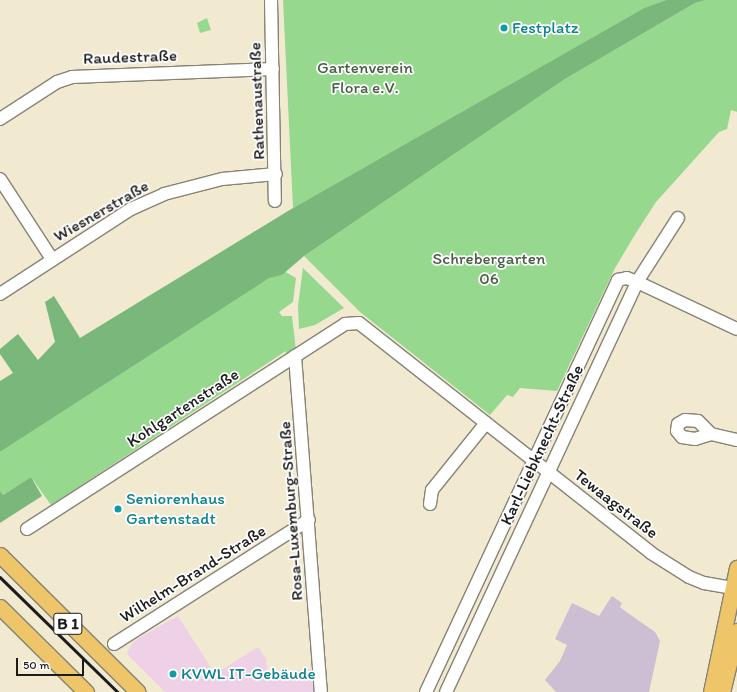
<!DOCTYPE html>
<meta charset="utf-8">
<style>
body{margin:0}
#map{position:relative;width:737px;height:692px;overflow:hidden;background:#f1ead1;font-family:Itim,sans-serif}
div>[style]{position:absolute}
.built>*{inset:0;background:#eed0e7}
.industrial>*{inset:0;background:#ccbed3}
.green>*{inset:0;background:#97d88f}
.forest>*{inset:0;background:#79b87a}
.roads{filter:drop-shadow(1px 0 #868376) drop-shadow(-1px 0 #868376) drop-shadow(0 1px #868376) drop-shadow(0 -1px #868376)}
.minor>*{height:12px;margin:-6px;padding:0 6px;transform-origin:6px;border-radius:6px;background:#fff}
.major>*{height:15px;margin:-7.5px;padding:0 7.5px;transform-origin:7.5px;border-radius:7.5px;background:#eec569}
.rail>*{height:2.5px;margin:-1.25px;padding:0 1.25px;transform-origin:1.25px;border-radius:1.25px;background:#1c1c1c}
.dots>*{width:11px;height:11px;translate:-50% -50%;box-sizing:border-box;border:2px solid #fff;border-radius:50%}
span{translate:-50% -50%;white-space:nowrap;text-align:center;line-height:1.15;-webkit-text-stroke:3.5px #fff;paint-order:stroke}
.shield-label span{padding:1px 3px;background:#fff;border:1px solid;border-radius:3px;-webkit-text-stroke-width:0}
.shield-label{font-size:16px;color:#1c1c1c;font-weight:700}
.culture-label{font-size:17px;color:#0d838f}
.left{translate:0 -50%;text-align:left}
.street-label{font-size:17px;color:#1c1c1c}
.park-label{font-size:17px;color:#475e44}
.scale{position:absolute;left:16px;top:658px;width:68px;height:18px;box-sizing:border-box;border:2px solid #1c1c1c;border-top:0;padding-left:5px;font-size:12px;line-height:14px;white-space:nowrap;color:#1c1c1c;-webkit-text-stroke:3px #fff;paint-order:stroke}
</style>
<div id="map">
<div class="built">
<div style="clip-path:polygon(178px 616px,215px 674px,258px 647px,266px 659px,267px 673px,325px 668px,325px 692px,165px 692px,127px 654px,131px 645px,137px 639px)"></div>
</div>
<div class="industrial">
<div style="clip-path:polygon(612px 596px,622px 603px,620px 607px,625px 611px,655px 632px,660px 641px,649px 692px,556px 692px,545px 680px,560px 661px,567px 645px,555px 639px,572px 603px,599px 616px)"></div>
</div>
<div class="green">
<div style="clip-path:polygon(283px 0,666px 0,644px 8px,293px 208px)"></div>
<div style="clip-path:polygon(706px 0,737px 0,737px 112px,731px 110px,727px 129px,719px 132px,656px 202px,636px 233px,615px 268px,557px 391px,520px 388px,513px 397px,507px 395px,490px 415px,360px 312px,304px 256px,565px 79px,695px 3px)"></div>
<div style="clip-path:polygon(207px 18px,211px 30px,200px 33px,197px 23px)"></div>
<div style="clip-path:polygon(303px 268px,344px 308px,315px 325px,299px 329px,298px 306px)"></div>
<div style="clip-path:polygon(284px 271px,296px 278px,293px 302px,279px 312px,282px 316px,292px 316px,296px 350px,286px 357px,286px 351px,51px 505px,31px 477px,3px 495px,0 491px,0 452px,269px 277px,282px 275px)"></div>
</div>
<div class="forest">
<div style="clip-path:polygon(666px 0,706px 0,695px 3px,565px 79px,304px 256px,282px 275px,269px 278px,0 452px,0 381px,13px 373px,0 354px,0 349px,18px 334px,38px 360px,55px 342px,45px 302px,54px 296px,80px 338px,293px 208px,644px 8px)"></div>
<div style="clip-path:polygon(31px 477px,42px 496px,0 523px,0 491px,3px 495px)"></div>
</div>
<div class="roads">
<div class="minor">
<div style="left:271px;top:0;width:201px;rotate:88.9deg"></div>
<div style="left:0;top:119px;width:68px;rotate:-33deg"></div>
<div style="left:57px;top:82px;width:16px;rotate:-18deg"></div>
<div style="left:72px;top:77px;width:201px;rotate:-2.3deg"></div>
<div style="left:0;top:179px;width:95px;rotate:57deg"></div>
<div style="left:0;top:294px;width:156px;rotate:-33deg"></div>
<div style="left:131px;top:209px;width:36px;rotate:-24deg"></div>
<div style="left:164px;top:194px;width:60px;rotate:-14.5deg"></div>
<div style="left:222px;top:179px;width:54px;rotate:-5.3deg"></div>
<div style="left:295px;top:356px;width:337px;rotate:85.6deg"></div>
<div style="left:711px;top:434px;width:18px;rotate:-135deg"></div>
<div style="left:698px;top:421px;width:13px;rotate:-176deg"></div>
<div style="left:685px;top:420px;width:8px;rotate:150deg"></div>
<div style="left:678px;top:424px;width:7px;rotate:98deg"></div>
<div style="left:677px;top:431px;width:8px;rotate:50deg"></div>
<div style="left:682px;top:437px;width:13px;rotate:9deg"></div>
<div style="left:695px;top:439px;width:17px;rotate:-17deg"></div>
<div style="left:711px;top:434px;width:27px;rotate:13deg"></div>
<div style="left:430px;top:504px;width:14px;rotate:-82deg"></div>
<div style="left:432px;top:490px;width:86px;rotate:-51.1deg"></div>
<div style="left:27px;top:529px;width:378px;rotate:-32.8deg"></div>
<div style="left:345px;top:324px;width:14px;rotate:-4deg"></div>
<div style="left:359px;top:323px;width:372px;rotate:38.2deg"></div>
<div style="left:651px;top:553px;width:45px;rotate:32.3deg"></div>
<div style="left:689px;top:577px;width:16px;rotate:22deg"></div>
<div style="left:704px;top:583px;width:34px;rotate:10deg"></div>
<div style="left:114px;top:644px;width:231px;rotate:-32.5deg"></div>
<div style="left:426px;top:692px;width:455px;rotate:-65deg"></div>
<div style="left:618px;top:280px;width:9px;rotate:-13deg"></div>
<div style="left:627px;top:278px;width:11px;rotate:22deg"></div>
<div style="left:637px;top:282px;width:110px;rotate:25.2deg"></div>
<div style="left:446px;top:692px;width:452px;rotate:-65deg"></div>
<div style="left:637px;top:282px;width:76px;rotate:-57.4deg"></div>
</div>
<div class="major">
<div style="left:0;top:555px;width:194px;rotate:44.8deg"></div>
<div style="left:0;top:607px;width:121px;rotate:44.7deg"></div>
<div style="left:711px;top:692px;width:127px;rotate:-78.2deg"></div>
<div style="left:722px;top:692px;width:63px;rotate:-76.2deg"></div>
</div>
</div>
<div class="rail">
<div style="left:0;top:577px;width:165px;rotate:44.3deg"></div>
</div>
<div class="dots">
<div style="left:504px;top:28px;background:#0f9aa8"></div>
<div style="left:118px;top:509px;background:#0f9aa8"></div>
<div style="left:173px;top:674px;background:#0f9aa8"></div>
</div>
<div class="shield-label">
<span style="left:68px;top:624px">B 1</span>
</div>
<div class="culture-label">
<span class="left" style="left:512px;top:28px">Festplatz</span>
<span class="left" style="left:126px;top:509px">Seniorenhaus<br>Gartenstadt</span>
<span class="left" style="left:181px;top:674px">KVWL IT-Gebäude</span>
</div>
<div class="street-label">
<span style="left:130px;top:57px;rotate:-2deg">Raudestraße</span>
<span style="left:257px;top:101px;rotate:-92deg">Rathenaustraße</span>
<span style="left:101px;top:211px;rotate:-30deg">Wiesnerstraße</span>
<span style="left:183px;top:408px;rotate:-33deg">Kohlgartenstraße</span>
<span style="left:542px;top:445px;rotate:-65deg">Karl-Liebknecht-Straße</span>
<span style="left:616px;top:504px;rotate:38deg">Tewaagstraße</span>
<span style="left:291px;top:511px;rotate:-94deg">Rosa-Luxemburg-Straße</span>
<span style="left:193px;top:574px;rotate:-32deg">Wilhelm-Brand-Straße</span>
</div>
<div class="park-label">
<span style="left:365px;top:78px">Gartenverein<br>Flora e.V.</span>
<span style="left:489px;top:269px">Schrebergarten<br>06</span>
</div>
<div class="scale">50 m</div>
</div>
